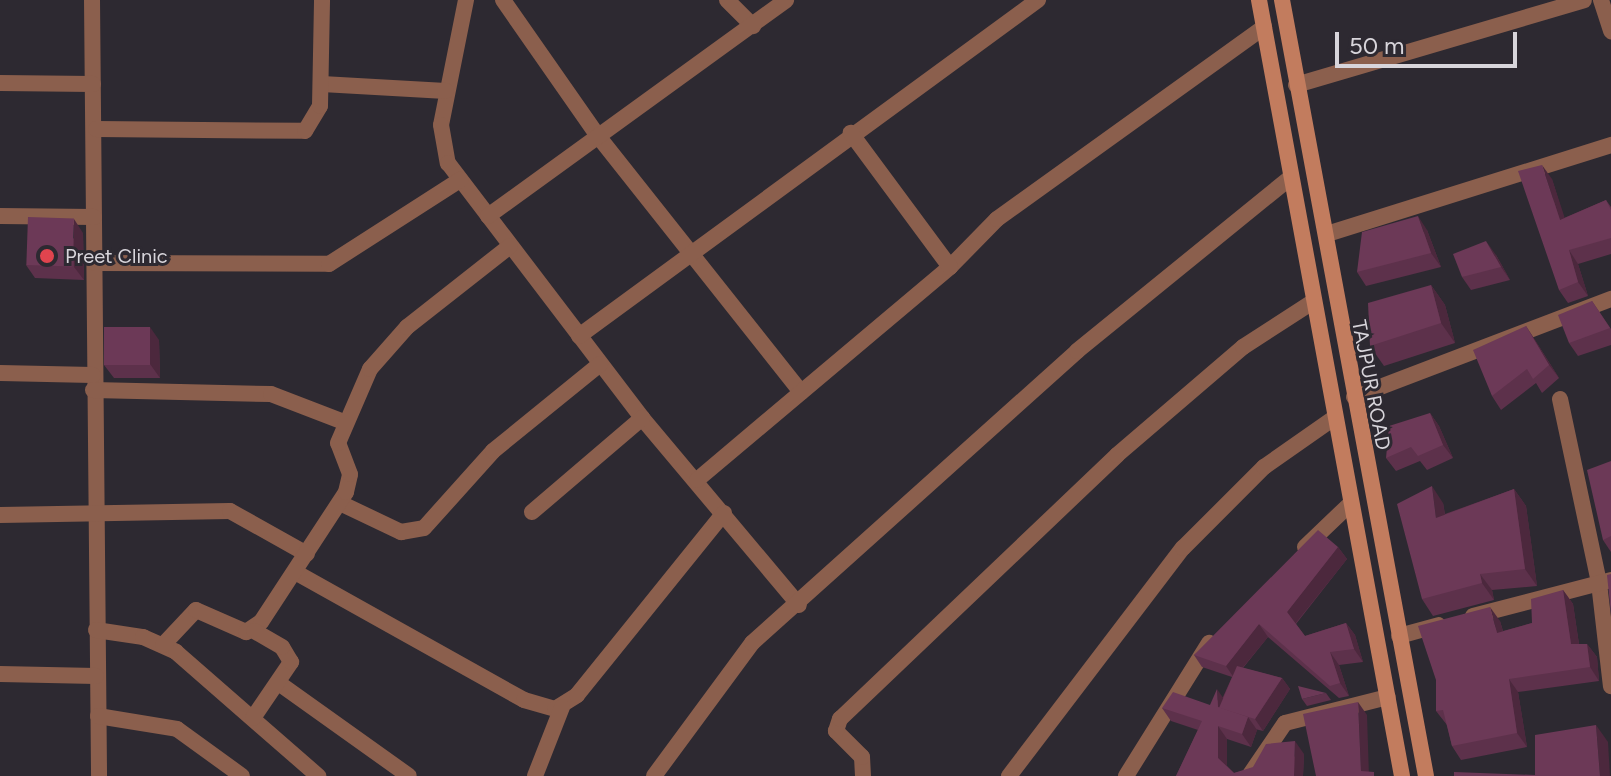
<!DOCTYPE html>
<style>
body{margin:0}
#map{position:relative;width:1611px;height:776px;overflow:hidden;background:#2d2931;font-family:Figtree,sans-serif}
div>[style]{position:absolute}
.street>*{height:16px;margin:-8px;padding:0 8px;transform-origin:8px;border-radius:8px;background:#8b5f4d}
.secondary>*{height:16px;margin:-8px;padding:0 8px;transform-origin:8px;border-radius:8px;background:#c27c5e}
.wall>*{inset:0;background:#5d314b}
.shaded-wall>*{inset:0;background:#4c283d}
.building>*{inset:0;background:#6c3957;transform-origin:0 0}
.dots>*{width:22px;height:22px;translate:-50% -50%;box-sizing:border-box;border:4px solid #2d2931;border-radius:50%}
span{translate:-50% -50%;white-space:nowrap;text-align:center;line-height:1.15;-webkit-text-stroke:6px #2d2931;paint-order:stroke}
.poi-label{font-size:20px;color:#d8d5db}
.left{translate:0 -50%;text-align:left}
.street-label{font-size:20px;color:#d8d5db}
.scale{position:absolute;left:1335px;top:32px;width:182px;height:36px;box-sizing:border-box;border:4px solid #d8d5db;border-top:0;padding-left:10px;font-size:24px;line-height:28px;white-space:nowrap;color:#d8d5db;-webkit-text-stroke:6px #2d2931;paint-order:stroke}
</style>
<div id="map">
<div class="street">
<div style="left:92px;top:0;width:776px;rotate:89.48deg"></div>
<div style="left:466px;top:0;width:127px;rotate:101.3deg"></div>
<div style="left:441px;top:125px;width:39px;rotate:80deg"></div>
<div style="left:448px;top:163px;width:320px;rotate:52.7deg"></div>
<div style="left:642px;top:418px;width:244px;rotate:50deg"></div>
<div style="left:503px;top:0;width:166px;rotate:55.1deg"></div>
<div style="left:598px;top:136px;width:327px;rotate:51.6deg"></div>
<div style="left:727px;top:0;width:37px;rotate:45deg"></div>
<div style="left:1601px;top:0;width:33px;rotate:72deg"></div>
<div style="left:0;top:83px;width:93px;rotate:0.6deg"></div>
<div style="left:322px;top:84px;width:124px;rotate:3.2deg"></div>
<div style="left:1296px;top:85px;width:300px;rotate:-16.4deg"></div>
<div style="left:96px;top:129px;width:209px;rotate:0.5deg"></div>
<div style="left:305px;top:131px;width:29px;rotate:-59deg"></div>
<div style="left:320px;top:106px;width:106px;rotate:-88.9deg"></div>
<div style="left:0;top:216px;width:94px;rotate:0.6deg"></div>
<div style="left:488px;top:216px;width:368px;rotate:-35.9deg"></div>
<div style="left:1327px;top:234px;width:298px;rotate:-17.4deg"></div>
<div style="left:95px;top:263px;width:234px;rotate:0.2deg"></div>
<div style="left:329px;top:264px;width:156px;rotate:-32.7deg"></div>
<div style="left:950px;top:267px;width:67px;rotate:-45.6deg"></div>
<div style="left:997px;top:219px;width:329px;rotate:-35.7deg"></div>
<div style="left:579px;top:336px;width:569px;rotate:-36.21deg"></div>
<div style="left:0;top:373px;width:93px;rotate:1.2deg"></div>
<div style="left:93px;top:390px;width:178px;rotate:1.3deg"></div>
<div style="left:271px;top:394px;width:78px;rotate:21deg"></div>
<div style="left:1354px;top:397px;width:275px;rotate:-20.9deg"></div>
<div style="left:1560px;top:399px;width:188px;rotate:78deg"></div>
<div style="left:1599px;top:583px;width:104px;rotate:83.4deg"></div>
<div style="left:697px;top:480px;width:331px;rotate:-40.1deg"></div>
<div style="left:950px;top:267px;width:167px;rotate:-126.5deg"></div>
<div style="left:340px;top:503px;width:68px;rotate:25.4deg"></div>
<div style="left:401px;top:532px;width:23px;rotate:-10deg"></div>
<div style="left:424px;top:528px;width:103px;rotate:-48.1deg"></div>
<div style="left:493px;top:451px;width:138px;rotate:-39.1deg"></div>
<div style="left:532px;top:512px;width:145px;rotate:-40.5deg"></div>
<div style="left:0;top:515px;width:230px;rotate:-1deg"></div>
<div style="left:230px;top:511px;width:88px;rotate:29.2deg"></div>
<div style="left:1305px;top:547px;width:62px;rotate:-43.7deg"></div>
<div style="left:295px;top:572px;width:262px;rotate:29.2deg"></div>
<div style="left:524px;top:700px;width:32px;rotate:16deg"></div>
<div style="left:555px;top:709px;width:26px;rotate:-32deg"></div>
<div style="left:577px;top:695px;width:234px;rotate:-51.1deg"></div>
<div style="left:1473px;top:616px;width:143px;rotate:-14.6deg"></div>
<div style="left:96px;top:630px;width:48px;rotate:8.5deg"></div>
<div style="left:143px;top:637px;width:36px;rotate:24deg"></div>
<div style="left:176px;top:652px;width:189px;rotate:41.1deg"></div>
<div style="left:1399px;top:636px;width:41px;rotate:-15.4deg"></div>
<div style="left:163px;top:645px;width:48px;rotate:-46.7deg"></div>
<div style="left:196px;top:610px;width:55px;rotate:23.7deg"></div>
<div style="left:246px;top:632px;width:18px;rotate:-34deg"></div>
<div style="left:261px;top:622px;width:155px;rotate:-56.8deg"></div>
<div style="left:346px;top:492px;width:18px;rotate:-77deg"></div>
<div style="left:350px;top:474px;width:33px;rotate:-111deg"></div>
<div style="left:338px;top:443px;width:81px;rotate:-66.6deg"></div>
<div style="left:370px;top:369px;width:56px;rotate:-48.6deg"></div>
<div style="left:407px;top:327px;width:131px;rotate:-38.2deg"></div>
<div style="left:0;top:674px;width:96px;rotate:1.2deg"></div>
<div style="left:280px;top:684px;width:158px;rotate:35.5deg"></div>
<div style="left:98px;top:716px;width:80px;rotate:9.3deg"></div>
<div style="left:177px;top:729px;width:80px;rotate:35.9deg"></div>
<div style="left:253px;top:718px;width:68px;rotate:-55.8deg"></div>
<div style="left:291px;top:662px;width:17px;rotate:-121deg"></div>
<div style="left:282px;top:647px;width:32px;rotate:-150deg"></div>
<div style="left:535px;top:776px;width:74px;rotate:-68.6deg"></div>
<div style="left:654px;top:776px;width:165px;rotate:-53.6deg"></div>
<div style="left:752px;top:643px;width:437px;rotate:-41.9deg"></div>
<div style="left:1077px;top:351px;width:274px;rotate:-39.1deg"></div>
<div style="left:863px;top:776px;width:19px;rotate:-93deg"></div>
<div style="left:862px;top:757px;width:37px;rotate:-135deg"></div>
<div style="left:836px;top:731px;width:13px;rotate:-72deg"></div>
<div style="left:840px;top:719px;width:383px;rotate:-43.6deg"></div>
<div style="left:1117px;top:455px;width:166px;rotate:-40.6deg"></div>
<div style="left:1243px;top:347px;width:81px;rotate:-32.9deg"></div>
<div style="left:1009px;top:776px;width:287px;rotate:-52.7deg"></div>
<div style="left:1183px;top:548px;width:115px;rotate:-45deg"></div>
<div style="left:1264px;top:467px;width:85px;rotate:-35deg"></div>
<div style="left:1126px;top:776px;width:157px;rotate:-58deg"></div>
<div style="left:1249px;top:776px;width:64px;rotate:-55.8deg"></div>
<div style="left:1285px;top:723px;width:106px;rotate:-14.2deg"></div>
</div>
<div class="secondary">
<div style="left:1259px;top:0;width:789px;rotate:79.56deg"></div>
<div style="left:1282px;top:0;width:789px;rotate:79.49deg"></div>
</div>
<div class="wall">
<div style="clip-path:polygon(1552px 179px,1564px 218px,1606px 200px,1611px 207px,1611px 254px,1578px 264px,1588px 296px,1568px 303px,1559px 290px)"></div>
<div style="clip-path:polygon(1427px 230px,1441px 267px,1366px 286px,1357px 272px)"></div>
<div style="clip-path:polygon(83px 233px,84px 280px,35px 278px,26px 265px)"></div>
<div style="clip-path:polygon(1496px 255px,1510px 280px,1471px 290px,1462px 277px)"></div>
<div style="clip-path:polygon(1431px 285px,1445px 305px,1455px 343px,1384px 366px,1370px 346px)"></div>
<div style="clip-path:polygon(1592px 301px,1611px 329px,1611px 345px,1578px 356px,1569px 343px)"></div>
<div style="clip-path:polygon(1526px 326px,1559px 378px,1542px 393px,1536px 383px,1501px 410px,1492px 396px)"></div>
<div style="clip-path:polygon(159px 340px,160px 378px,114px 378px,104px 365px)"></div>
<div style="clip-path:polygon(1430px 413px,1439px 426px,1453px 458px,1427px 470px,1420px 461px,1396px 471px,1386px 458px)"></div>
<div style="clip-path:polygon(1611px 461px,1611px 552px,1603px 540px)"></div>
<div style="clip-path:polygon(1514px 489px,1526px 506px,1537px 586px,1492px 590px,1494px 600px,1433px 616px,1422px 599px,1443px 503px,1445px 514px)"></div>
<div style="clip-path:polygon(1338px 547px,1347px 559px,1296px 624px,1305px 636px,1346px 623px,1355px 635px,1363px 662px,1339px 665px,1349px 696px,1339px 698px,1268px 637px,1243px 668px,1282px 678px,1290px 689px,1263px 731px,1255px 729px,1257px 730px,1251px 747px,1227px 739px,1227px 766px,1234px 773px,1304px 754px,1303px 776px,1176px 776px,1198px 730px,1171px 721px,1162px 708px,1210px 705px,1223px 697px,1232px 677px,1202px 667px,1194px 655px)"></div>
<div style="clip-path:polygon(1563px 590px,1573px 604px,1579px 644px,1587px 644px,1597px 657px,1599px 681px,1518px 692px,1527px 747px,1461px 760px,1452px 746px,1447px 725px,1436px 711px,1500px 621px,1503px 631px,1532px 623px)"></div>
<div style="clip-path:polygon(1326px 693px,1331px 700px,1307px 706px,1302px 699px)"></div>
</div>
<div class="shaded-wall">
<div style="clip-path:polygon(1542px 165px,1552px 179px,1570px 234px,1560px 220px)"></div>
<div style="clip-path:polygon(1418px 216px,1427px 230px,1441px 267px,1431px 253px)"></div>
<div style="clip-path:polygon(74px 219px,83px 233px,84px 280px,74px 267px)"></div>
<div style="clip-path:polygon(1486px 241px,1496px 255px,1510px 280px,1501px 267px)"></div>
<div style="clip-path:polygon(1569px 250px,1578px 264px,1588px 296px,1578px 282px)"></div>
<div style="clip-path:polygon(1431px 285px,1445px 305px,1455px 343px,1441px 323px)"></div>
<div style="clip-path:polygon(1526px 326px,1535px 340px,1559px 378px,1549px 365px)"></div>
<div style="clip-path:polygon(150px 327px,159px 340px,160px 378px,150px 364px)"></div>
<div style="clip-path:polygon(1430px 413px,1439px 426px,1453px 458px,1443px 445px)"></div>
<div style="clip-path:polygon(1432px 486px,1443px 503px,1448px 534px,1436px 518px)"></div>
<div style="clip-path:polygon(1514px 489px,1526px 506px,1537px 586px,1525px 569px)"></div>
<div style="clip-path:polygon(1338px 547px,1347px 559px,1295px 624px,1287px 612px)"></div>
<div style="clip-path:polygon(1480px 574px,1492px 590px,1494px 600px,1482px 583px)"></div>
<div style="clip-path:polygon(1563px 590px,1573px 604px,1581px 658px,1571px 644px)"></div>
<div style="clip-path:polygon(1490px 607px,1500px 621px,1507px 646px,1497px 633px)"></div>
<div style="clip-path:polygon(1346px 623px,1355px 635px,1363px 662px,1354px 649px)"></div>
<div style="clip-path:polygon(1259px 624px,1268px 637px,1234px 678px,1226px 666px)"></div>
<div style="clip-path:polygon(1587px 644px,1597px 657px,1599px 681px,1590px 667px)"></div>
<div style="clip-path:polygon(1330px 652px,1339px 665px,1349px 696px,1340px 683px)"></div>
<div style="clip-path:polygon(1282px 678px,1290px 689px,1263px 731px,1255px 719px)"></div>
<div style="clip-path:polygon(1509px 679px,1518px 692px,1527px 747px,1517px 733px)"></div>
<div style="clip-path:polygon(1217px 689px,1226px 702px,1227px 711px,1218px 707px)"></div>
<div style="clip-path:polygon(1358px 702px,1367px 715px,1369px 776px,1361px 771px)"></div>
<div style="clip-path:polygon(1248px 717px,1257px 730px,1251px 747px,1242px 734px)"></div>
<div style="clip-path:polygon(1596px 725px,1608px 742px,1610px 776px,1600px 776px)"></div>
<div style="clip-path:polygon(1218px 726px,1227px 739px,1227px 771px,1218px 758px)"></div>
<div style="clip-path:polygon(1295px 741px,1304px 754px,1303px 776px,1294px 776px)"></div>
</div>
<div class="building">
<div style="clip-path:polygon(1542px 165px,1560px 220px,1606px 200px,1611px 210px,1611px 238px,1569px 250px,1578px 282px,1559px 290px,1518px 171px)"></div>
<div style="clip-path:polygon(1418px 216px,1431px 253px,1357px 272px,1362px 232px)"></div>
<div style="left:28px;top:217px;width:46px;height:48px;rotate:2deg"></div>
<div style="clip-path:polygon(1486px 241px,1501px 267px,1462px 277px,1453px 254px)"></div>
<div style="clip-path:polygon(1431px 285px,1441px 323px,1370px 346px,1368px 303px)"></div>
<div style="clip-path:polygon(1592px 301px,1610px 328px,1569px 343px,1558px 315px)"></div>
<div style="clip-path:polygon(1526px 326px,1549px 365px,1533px 379px,1527px 369px,1492px 396px,1473px 350px)"></div>
<div style="left:104px;top:327px;width:46px;height:38px"></div>
<div style="clip-path:polygon(1430px 413px,1443px 445px,1418px 456px,1411px 447px,1386px 458px,1389px 426px)"></div>
<div style="clip-path:polygon(1611px 461px,1611px 536px,1603px 540px,1587px 470px)"></div>
<div style="clip-path:polygon(1432px 486px,1436px 518px,1514px 489px,1525px 569px,1480px 574px,1482px 583px,1422px 599px,1397px 504px)"></div>
<div style="clip-path:polygon(1318px 530px,1338px 547px,1287px 612px,1305px 636px,1346px 623px,1354px 649px,1330px 652px,1340px 683px,1330px 686px,1259px 624px,1226px 666px,1194px 655px)"></div>
<div style="clip-path:polygon(1611px 574px,1611px 614px,1607px 575px)"></div>
<div style="clip-path:polygon(1563px 590px,1571px 644px,1587px 644px,1590px 667px,1509px 679px,1517px 733px,1452px 746px,1443px 710px,1436px 711px,1436px 680px,1418px 626px,1490px 607px,1497px 633px,1532px 623px,1531px 599px)"></div>
<div style="clip-path:polygon(1237px 666px,1282px 678px,1255px 719px,1219px 708px)"></div>
<div style="clip-path:polygon(1298px 686px,1326px 693px,1302px 699px)"></div>
<div style="clip-path:polygon(1217px 689px,1218px 707px,1248px 717px,1242px 734px,1218px 726px,1218px 758px,1234px 773px,1253px 767px,1266px 744px,1295px 741px,1294px 776px,1176px 776px,1202px 721px,1162px 708px,1173px 692px,1210px 705px)"></div>
<div style="clip-path:polygon(1358px 702px,1361px 771px,1374px 772px,1374px 776px,1316px 776px,1303px 714px)"></div>
<div style="clip-path:polygon(1596px 725px,1600px 776px,1454px 776px,1454px 772px,1535px 775px,1535px 735px)"></div>
</div>
<div class="dots">
<div style="left:47px;top:256px;background:#e0444e"></div>
</div>
<div class="poi-label">
<span class="left" style="left:65px;top:256px">Preet Clinic</span>
</div>
<div class="street-label">
<span style="left:1371px;top:385px;rotate:79deg">TAJPUR ROAD</span>
</div>
<div class="scale">50 m</div>
</div>
